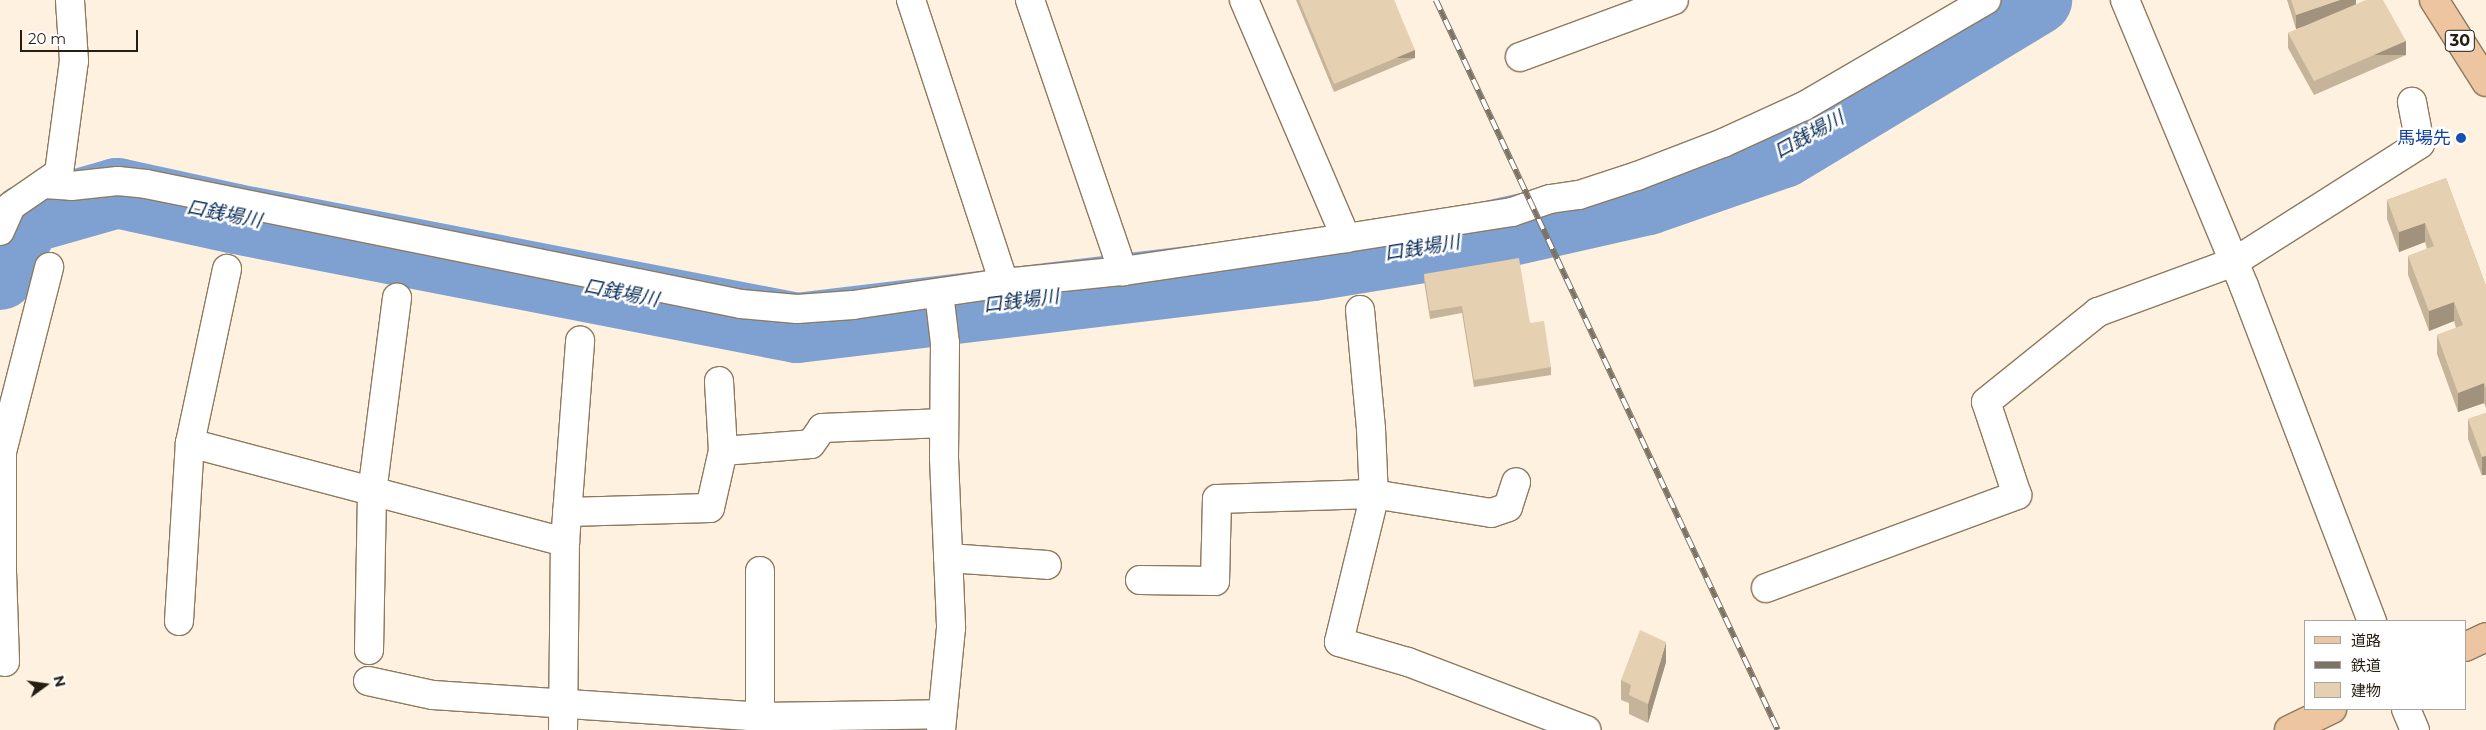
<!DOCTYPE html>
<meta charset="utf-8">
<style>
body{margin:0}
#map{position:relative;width:2486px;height:730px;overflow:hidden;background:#fef1df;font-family:Montserrat,"Noto Sans JP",sans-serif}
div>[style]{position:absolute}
.stream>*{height:11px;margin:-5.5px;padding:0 5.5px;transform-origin:5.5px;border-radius:5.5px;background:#7ea1d1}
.river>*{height:70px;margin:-35px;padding:0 35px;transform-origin:35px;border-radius:35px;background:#7ea1d1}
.roads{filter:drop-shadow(1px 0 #8d7a5e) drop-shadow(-1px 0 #8d7a5e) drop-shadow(0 1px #8d7a5e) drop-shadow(0 -1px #8d7a5e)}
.street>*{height:28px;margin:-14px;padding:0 14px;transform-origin:14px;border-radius:14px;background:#fff}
.primary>*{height:28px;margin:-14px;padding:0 14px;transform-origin:14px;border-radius:14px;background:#edc6a1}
.rail>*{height:5.5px;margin-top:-2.75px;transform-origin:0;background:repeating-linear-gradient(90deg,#fff 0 11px,#7c7364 0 22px);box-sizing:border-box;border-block:1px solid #7c7364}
.wall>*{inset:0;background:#c5b499}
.shaded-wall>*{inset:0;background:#a0927d;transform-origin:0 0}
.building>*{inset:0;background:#e5d1b2}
.dots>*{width:14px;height:14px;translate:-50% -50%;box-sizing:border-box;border:2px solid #fff;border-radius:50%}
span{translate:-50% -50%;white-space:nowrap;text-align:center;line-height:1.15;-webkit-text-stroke:5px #fff;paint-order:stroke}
.shield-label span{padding:1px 4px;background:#fff;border:1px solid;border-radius:4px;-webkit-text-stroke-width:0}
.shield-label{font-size:16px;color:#251e12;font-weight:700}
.transit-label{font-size:18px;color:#164399}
.right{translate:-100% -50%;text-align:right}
.water-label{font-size:19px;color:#0a2d59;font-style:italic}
.legend{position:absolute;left:2304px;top:620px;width:162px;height:90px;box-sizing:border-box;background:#fff;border:1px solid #a8a5a0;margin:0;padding:6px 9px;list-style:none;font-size:15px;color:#251e12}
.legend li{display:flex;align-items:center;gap:10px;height:25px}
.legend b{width:25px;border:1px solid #a8a5a0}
.north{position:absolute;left:20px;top:660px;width:50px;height:50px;-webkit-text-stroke:4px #fff;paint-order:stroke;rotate:76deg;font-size:14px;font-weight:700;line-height:20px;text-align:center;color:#251e12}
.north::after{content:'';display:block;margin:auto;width:18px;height:22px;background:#251e12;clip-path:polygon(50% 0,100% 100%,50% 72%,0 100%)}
.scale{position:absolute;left:20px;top:30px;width:118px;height:22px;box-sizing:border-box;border:2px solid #251e12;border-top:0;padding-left:6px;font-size:15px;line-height:18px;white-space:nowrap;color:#251e12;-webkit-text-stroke:4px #fff;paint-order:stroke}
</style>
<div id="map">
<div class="stream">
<div style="left:2px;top:226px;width:19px;rotate:28deg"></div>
</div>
<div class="river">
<div style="left:0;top:275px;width:62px;rotate:-65.1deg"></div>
<div style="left:26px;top:219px;width:95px;rotate:-15.9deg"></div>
<div style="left:117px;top:193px;width:122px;rotate:12.3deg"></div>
<div style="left:236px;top:219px;width:571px;rotate:11deg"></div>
<div style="left:797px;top:328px;width:520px;rotate:-6.85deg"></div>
<div style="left:1313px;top:266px;width:160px;rotate:-9.3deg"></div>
<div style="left:1471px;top:240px;width:181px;rotate:-12.7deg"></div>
<div style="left:1648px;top:200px;width:143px;rotate:-19.2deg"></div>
<div style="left:1783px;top:153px;width:297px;rotate:-31.1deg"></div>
</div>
<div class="roads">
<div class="street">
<div style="left:911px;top:0;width:298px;rotate:71.8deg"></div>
<div style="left:1030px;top:0;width:287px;rotate:71.1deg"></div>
<div style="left:1244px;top:0;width:259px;rotate:66.8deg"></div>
<div style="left:2125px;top:0;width:310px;rotate:67.4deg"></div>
<div style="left:2244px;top:286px;width:359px;rotate:69.1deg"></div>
<div style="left:1520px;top:57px;width:164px;rotate:-20.3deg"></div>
<div style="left:44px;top:184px;width:27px;rotate:4deg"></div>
<div style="left:71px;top:186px;width:47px;rotate:-6.1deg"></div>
<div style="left:118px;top:181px;width:28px;rotate:6deg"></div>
<div style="left:146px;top:184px;width:607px;rotate:11.4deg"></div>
<div style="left:741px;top:304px;width:56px;rotate:5.1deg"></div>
<div style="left:797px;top:309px;width:56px;rotate:-4.1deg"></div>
<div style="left:853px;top:305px;width:153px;rotate:-8.3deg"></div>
<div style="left:1004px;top:283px;width:120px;rotate:-5.8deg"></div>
<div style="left:1123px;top:271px;width:225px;rotate:-8.4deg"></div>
<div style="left:1346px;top:238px;width:168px;rotate:-8.9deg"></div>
<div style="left:1512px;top:212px;width:40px;rotate:-18.9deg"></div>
<div style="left:1550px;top:199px;width:29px;rotate:-8deg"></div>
<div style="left:1579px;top:195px;width:61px;rotate:-18.1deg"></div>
<div style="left:1637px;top:176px;width:92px;rotate:-21deg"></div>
<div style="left:1723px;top:143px;width:89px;rotate:-24.6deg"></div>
<div style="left:1804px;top:106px;width:211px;rotate:-30.2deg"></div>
<div style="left:0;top:231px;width:27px;rotate:-66deg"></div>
<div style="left:11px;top:206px;width:58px;rotate:-34.5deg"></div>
<div style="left:59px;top:173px;width:113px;rotate:-82.4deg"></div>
<div style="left:74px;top:61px;width:61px;rotate:-93.8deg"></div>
<div style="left:939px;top:293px;width:50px;rotate:83.2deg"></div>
<div style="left:945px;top:343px;width:115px;rotate:90.5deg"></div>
<div style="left:944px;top:458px;width:170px;rotate:87.6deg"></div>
<div style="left:951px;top:628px;width:102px;rotate:95.6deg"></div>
<div style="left:1360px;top:310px;width:120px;rotate:84.7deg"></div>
<div style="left:1371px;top:429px;width:69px;rotate:87.5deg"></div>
<div style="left:1374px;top:498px;width:148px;rotate:103.7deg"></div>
<div style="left:1339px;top:642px;width:72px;rotate:16.2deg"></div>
<div style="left:1408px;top:662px;width:191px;rotate:20.9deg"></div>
<div style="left:190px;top:443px;width:388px;rotate:14.8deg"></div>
<div style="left:723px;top:451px;width:88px;rotate:-4.5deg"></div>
<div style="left:811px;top:444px;width:19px;rotate:-55deg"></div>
<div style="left:822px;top:428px;width:122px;rotate:-2.3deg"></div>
<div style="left:567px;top:512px;width:143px;rotate:-1.6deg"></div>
<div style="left:710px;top:508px;width:58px;rotate:-77.2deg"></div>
<div style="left:723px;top:451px;width:70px;rotate:-93.3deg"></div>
<div style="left:948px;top:558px;width:99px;rotate:4deg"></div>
<div style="left:1140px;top:580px;width:75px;rotate:0.8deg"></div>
<div style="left:1215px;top:581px;width:82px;rotate:-88.6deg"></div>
<div style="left:1217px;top:499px;width:156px;rotate:-1.8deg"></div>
<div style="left:1373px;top:494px;width:120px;rotate:9.1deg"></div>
<div style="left:1491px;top:513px;width:18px;rotate:-19deg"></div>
<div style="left:1508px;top:507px;width:26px;rotate:-72deg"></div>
<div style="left:1766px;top:588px;width:268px;rotate:-20.3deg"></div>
<div style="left:2017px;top:495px;width:98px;rotate:-108.4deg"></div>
<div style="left:1986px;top:402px;width:144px;rotate:-38.8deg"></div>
<div style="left:2098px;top:312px;width:145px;rotate:-20.2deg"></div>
<div style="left:2234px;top:262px;width:220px;rotate:-32.4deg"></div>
<div style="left:2420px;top:144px;width:43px;rotate:-100.8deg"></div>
<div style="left:179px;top:621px;width:178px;rotate:-86.5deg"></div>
<div style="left:190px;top:443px;width:178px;rotate:-78deg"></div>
<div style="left:369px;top:650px;width:157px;rotate:-88.9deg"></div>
<div style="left:372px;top:493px;width:197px;rotate:-82.7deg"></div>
<div style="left:5px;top:662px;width:90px;rotate:-91.9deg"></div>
<div style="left:2px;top:572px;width:120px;rotate:-90deg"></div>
<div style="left:2px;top:452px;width:191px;rotate:-75.7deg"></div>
<div style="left:368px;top:681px;width:66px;rotate:12.2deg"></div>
<div style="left:433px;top:695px;width:328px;rotate:3.8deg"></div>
<div style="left:760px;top:717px;width:182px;rotate:-0.9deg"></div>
<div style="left:2406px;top:709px;width:23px;rotate:67deg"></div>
<div style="left:760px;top:717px;width:146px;rotate:-90deg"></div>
<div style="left:563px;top:730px;width:188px;rotate:-89.4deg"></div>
<div style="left:565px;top:542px;width:202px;rotate:-85.7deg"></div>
</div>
<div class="primary">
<div style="left:2434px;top:0;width:97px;rotate:57.6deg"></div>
<div style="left:2465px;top:647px;width:23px;rotate:-25deg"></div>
<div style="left:2289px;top:730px;width:48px;rotate:-26deg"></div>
</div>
</div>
<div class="rail">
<div style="left:1436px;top:0;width:806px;rotate:64.9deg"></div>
</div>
<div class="wall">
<div style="clip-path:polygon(1296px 0,1394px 0,1415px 58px,1334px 92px)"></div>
<div style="clip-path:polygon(2287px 0,2356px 0,2356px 5px,2406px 55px,2314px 95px,2288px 48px,2288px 33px,2308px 25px,2296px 29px)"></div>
<div style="clip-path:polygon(2446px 178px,2486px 286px,2486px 408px,2484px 403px,2458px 412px,2437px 354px,2437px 335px,2456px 328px,2454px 321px,2429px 331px,2408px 275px,2408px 256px,2427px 249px,2425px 242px,2399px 252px,2387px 219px,2387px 200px)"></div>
<div style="clip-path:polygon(1424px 274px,1530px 323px,1551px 367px,1551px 375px,1474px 387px,1462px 313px,1430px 319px,1424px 281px)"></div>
<div style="clip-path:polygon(2486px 413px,2482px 476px,2468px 439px,2468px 419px)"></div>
<div style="clip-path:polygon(1666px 662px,1648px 723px,1629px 714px,1629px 703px,1621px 700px,1621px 680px)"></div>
</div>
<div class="shaded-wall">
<div style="clip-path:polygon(2340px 0,2356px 0,2356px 9px,2296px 29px,2296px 15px)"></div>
<div style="left:2406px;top:41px;width:14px;height:100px;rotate:90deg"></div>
<div style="left:1415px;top:50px;width:8px;height:88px;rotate:90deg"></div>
<div style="clip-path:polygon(2425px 223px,2425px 242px,2399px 252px,2399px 232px)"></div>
<div style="clip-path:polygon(2454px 302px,2454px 321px,2429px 331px,2429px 311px)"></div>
<div style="clip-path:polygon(2484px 383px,2484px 403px,2458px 412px,2458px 393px)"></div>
<div style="left:2486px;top:456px;width:19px;height:4px;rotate:90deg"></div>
<div style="clip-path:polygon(1666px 642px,1666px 662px,1648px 723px,1648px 704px)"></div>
</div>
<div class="building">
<div style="clip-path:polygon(1299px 0,1394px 0,1415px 50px,1334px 84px)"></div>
<div style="clip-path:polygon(2291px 0,2340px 0,2296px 15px)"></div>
<div style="clip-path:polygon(2366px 0,2383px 0,2406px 41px,2314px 81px,2288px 33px)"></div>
<div style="clip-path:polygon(2446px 178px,2486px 286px,2486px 389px,2484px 383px,2458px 393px,2437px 335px,2463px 325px,2454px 302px,2429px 311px,2408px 256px,2434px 246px,2425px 223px,2399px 232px,2387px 200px)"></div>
<div style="clip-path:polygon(1519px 258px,1530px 323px,1544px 321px,1551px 367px,1474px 380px,1462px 306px,1430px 311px,1424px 274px)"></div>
<div style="clip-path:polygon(2486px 413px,2486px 456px,2482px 457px,2468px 419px)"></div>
<div style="clip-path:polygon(1640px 630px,1666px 642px,1648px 704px,1629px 695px,1631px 685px,1621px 680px)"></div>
</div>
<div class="dots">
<div style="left:2461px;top:138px;background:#1a4fb4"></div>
</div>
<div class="shield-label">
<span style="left:2460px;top:41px">30</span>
</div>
<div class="transit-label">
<span class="right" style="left:2451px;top:138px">馬場先</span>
</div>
<div class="water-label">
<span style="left:1809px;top:135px;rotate:-29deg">口銭場川</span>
<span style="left:224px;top:214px;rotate:11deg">口銭場川</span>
<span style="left:1422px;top:248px;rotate:-9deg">口銭場川</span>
<span style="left:621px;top:293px;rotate:11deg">口銭場川</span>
<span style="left:1021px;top:301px;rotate:-7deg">口銭場川</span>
</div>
<ul class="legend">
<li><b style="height:6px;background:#edc6a1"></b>道路</li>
<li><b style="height:6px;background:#7c7364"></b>鉄道</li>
<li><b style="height:14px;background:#e5d1b2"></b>建物</li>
</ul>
<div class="north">N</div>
<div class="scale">20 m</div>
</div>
